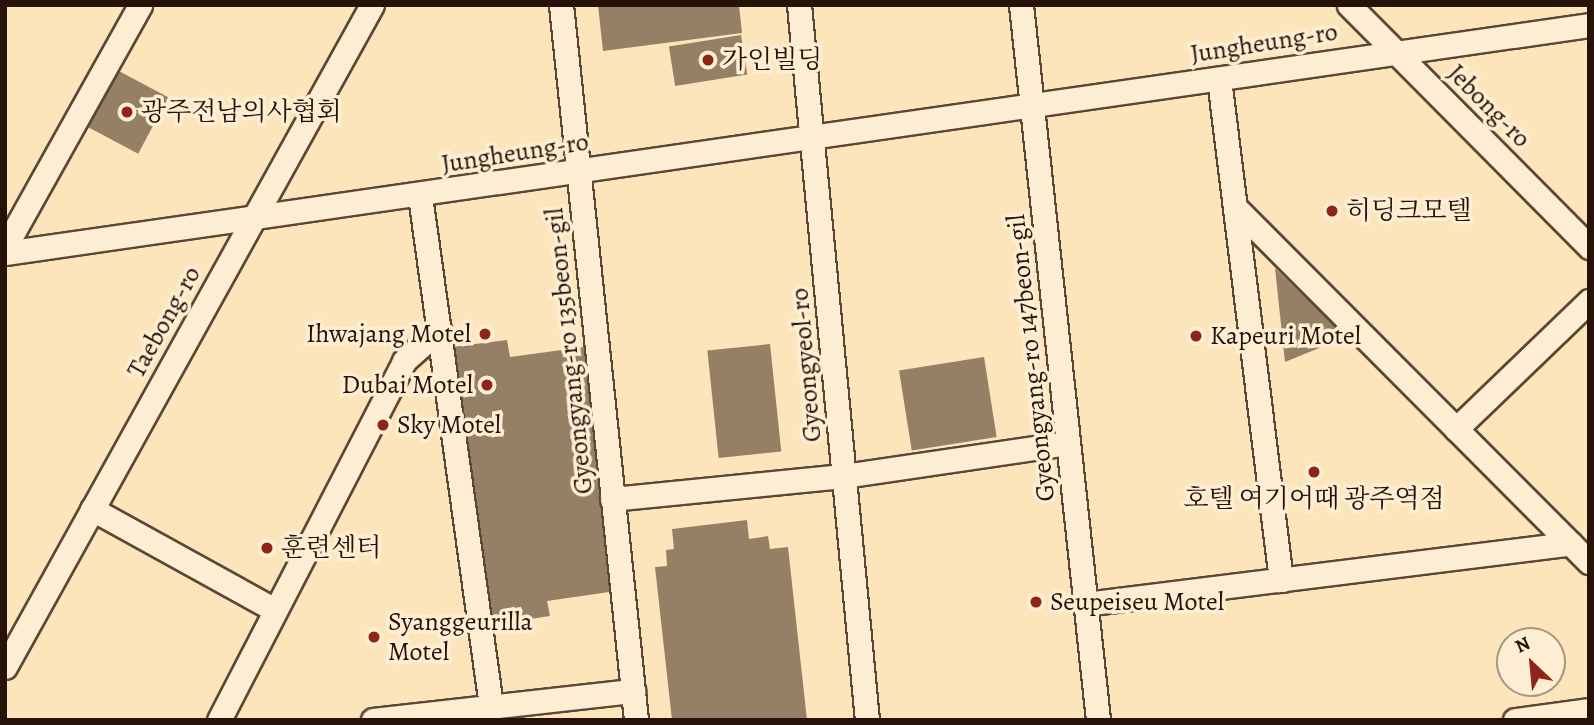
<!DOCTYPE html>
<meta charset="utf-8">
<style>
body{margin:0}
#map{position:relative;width:1594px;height:725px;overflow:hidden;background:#fce5bb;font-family:Alegreya,"Noto Serif KR",serif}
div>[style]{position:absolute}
.building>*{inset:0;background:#958066;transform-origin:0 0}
.roads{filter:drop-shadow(2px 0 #5c4736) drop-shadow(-2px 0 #5c4736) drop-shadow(0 2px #5c4736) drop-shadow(0 -2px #5c4736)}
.minor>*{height:23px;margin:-11.5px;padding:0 11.5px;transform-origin:11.5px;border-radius:11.5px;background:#fdeed3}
.dots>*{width:19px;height:19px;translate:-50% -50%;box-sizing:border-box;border:4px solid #fdeed3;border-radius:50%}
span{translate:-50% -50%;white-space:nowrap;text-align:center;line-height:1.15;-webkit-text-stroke:7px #fdeed3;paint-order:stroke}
.street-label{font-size:26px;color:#261209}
.poi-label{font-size:26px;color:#261209}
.left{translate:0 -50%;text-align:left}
.right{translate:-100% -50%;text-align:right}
.frame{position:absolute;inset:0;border:7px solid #261209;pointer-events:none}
.north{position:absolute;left:1496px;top:627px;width:70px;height:70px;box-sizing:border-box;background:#fdeed3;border:2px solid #a79682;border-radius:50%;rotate:334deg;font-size:19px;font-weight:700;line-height:28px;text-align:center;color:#261209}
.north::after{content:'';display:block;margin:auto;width:24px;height:32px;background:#8f2418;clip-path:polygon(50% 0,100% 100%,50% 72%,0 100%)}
</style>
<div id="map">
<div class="building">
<div style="clip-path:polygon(598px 5px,739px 5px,742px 33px,603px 51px)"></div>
<div style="left:741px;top:35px;width:40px;height:73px;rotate:81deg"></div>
<div style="left:117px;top:70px;width:58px;height:64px;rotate:28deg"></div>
<div style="clip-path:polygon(1275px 268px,1346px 337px,1285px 362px)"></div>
<div style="clip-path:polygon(507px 340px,510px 357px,584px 347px,616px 591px,547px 601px,550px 616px,489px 625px,452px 347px)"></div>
<div style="left:770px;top:344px;width:108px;height:63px;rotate:84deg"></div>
<div style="left:984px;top:357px;width:81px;height:86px;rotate:81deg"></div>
<div style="clip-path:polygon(747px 520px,749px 539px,768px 536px,770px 549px,788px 547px,807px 720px,672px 720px,655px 567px,667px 566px,666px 550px,674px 549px,672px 529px)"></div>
</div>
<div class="roads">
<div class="minor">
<div style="left:561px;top:5px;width:719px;rotate:84.01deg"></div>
<div style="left:799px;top:5px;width:718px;rotate:84.57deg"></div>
<div style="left:1021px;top:5px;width:719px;rotate:83.85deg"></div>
<div style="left:1349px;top:5px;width:341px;rotate:45.2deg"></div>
<div style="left:1219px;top:79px;width:505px;rotate:82.95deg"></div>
<div style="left:420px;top:196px;width:515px;rotate:82.07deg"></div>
<div style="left:1236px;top:208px;width:500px;rotate:45.1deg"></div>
<div style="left:5px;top:247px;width:277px;rotate:-60.8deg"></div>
<div style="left:5px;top:253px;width:1600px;rotate:-8.19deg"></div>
<div style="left:1456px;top:429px;width:185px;rotate:-43.9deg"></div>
<div style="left:612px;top:499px;width:233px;rotate:-5.7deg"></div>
<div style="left:844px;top:476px;width:226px;rotate:-8.4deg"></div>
<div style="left:92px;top:509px;width:209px;rotate:28.9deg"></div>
<div style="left:1085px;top:604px;width:489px;rotate:-7.1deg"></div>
<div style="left:5px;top:667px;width:757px;rotate:-61deg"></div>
<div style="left:219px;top:720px;width:404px;rotate:-62.7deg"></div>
<div style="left:404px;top:361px;width:47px;rotate:-41.5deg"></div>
<div style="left:373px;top:720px;width:262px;rotate:-6.4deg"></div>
<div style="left:1515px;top:720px;width:75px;rotate:-7.7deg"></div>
</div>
</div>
<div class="dots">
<div style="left:708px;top:60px;background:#8f2418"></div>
<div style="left:127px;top:112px;background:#8f2418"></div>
<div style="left:1332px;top:211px;background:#8f2418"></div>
<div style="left:485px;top:334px;background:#8f2418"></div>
<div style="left:1196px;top:336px;background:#8f2418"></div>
<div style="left:487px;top:385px;background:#8f2418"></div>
<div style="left:383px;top:425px;background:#8f2418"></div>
<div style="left:1314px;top:472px;background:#8f2418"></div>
<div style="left:267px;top:548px;background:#8f2418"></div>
<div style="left:1036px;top:602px;background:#8f2418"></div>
<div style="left:374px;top:637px;background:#8f2418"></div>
</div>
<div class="street-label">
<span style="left:1264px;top:43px;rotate:-9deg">Jungheung-ro</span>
<span style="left:1489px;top:106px;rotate:45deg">Jebong-ro</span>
<span style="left:515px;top:153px;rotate:-9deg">Jungheung-ro</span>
<span style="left:164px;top:322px;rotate:-61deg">Taebong-ro</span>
<span style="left:569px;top:351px;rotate:-96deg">Gyeongyang-ro 135beon-gil</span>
<span style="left:1031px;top:358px;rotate:-96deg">Gyeongyang-ro 147beon-gil</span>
<span style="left:806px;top:365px;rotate:-95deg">Gyeongyeol-ro</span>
</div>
<div class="poi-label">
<span class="left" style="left:722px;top:60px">가인빌딩</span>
<span class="left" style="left:141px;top:112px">광주전남의사협회</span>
<span class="left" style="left:1346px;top:211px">히딩크모텔</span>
<span class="right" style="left:471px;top:334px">Ihwajang Motel</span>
<span class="left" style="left:1210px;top:336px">Kapeuri Motel</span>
<span class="right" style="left:473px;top:385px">Dubai Motel</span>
<span class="left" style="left:397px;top:425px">Sky Motel</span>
<span style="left:1314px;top:499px">호텔 여기어때 광주역점</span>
<span class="left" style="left:281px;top:548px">훈련센터</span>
<span class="left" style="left:1050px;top:602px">Seupeiseu Motel</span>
<span class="left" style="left:388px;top:637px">Syanggeurilla<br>Motel</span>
</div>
<div class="frame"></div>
<div class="north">N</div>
</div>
